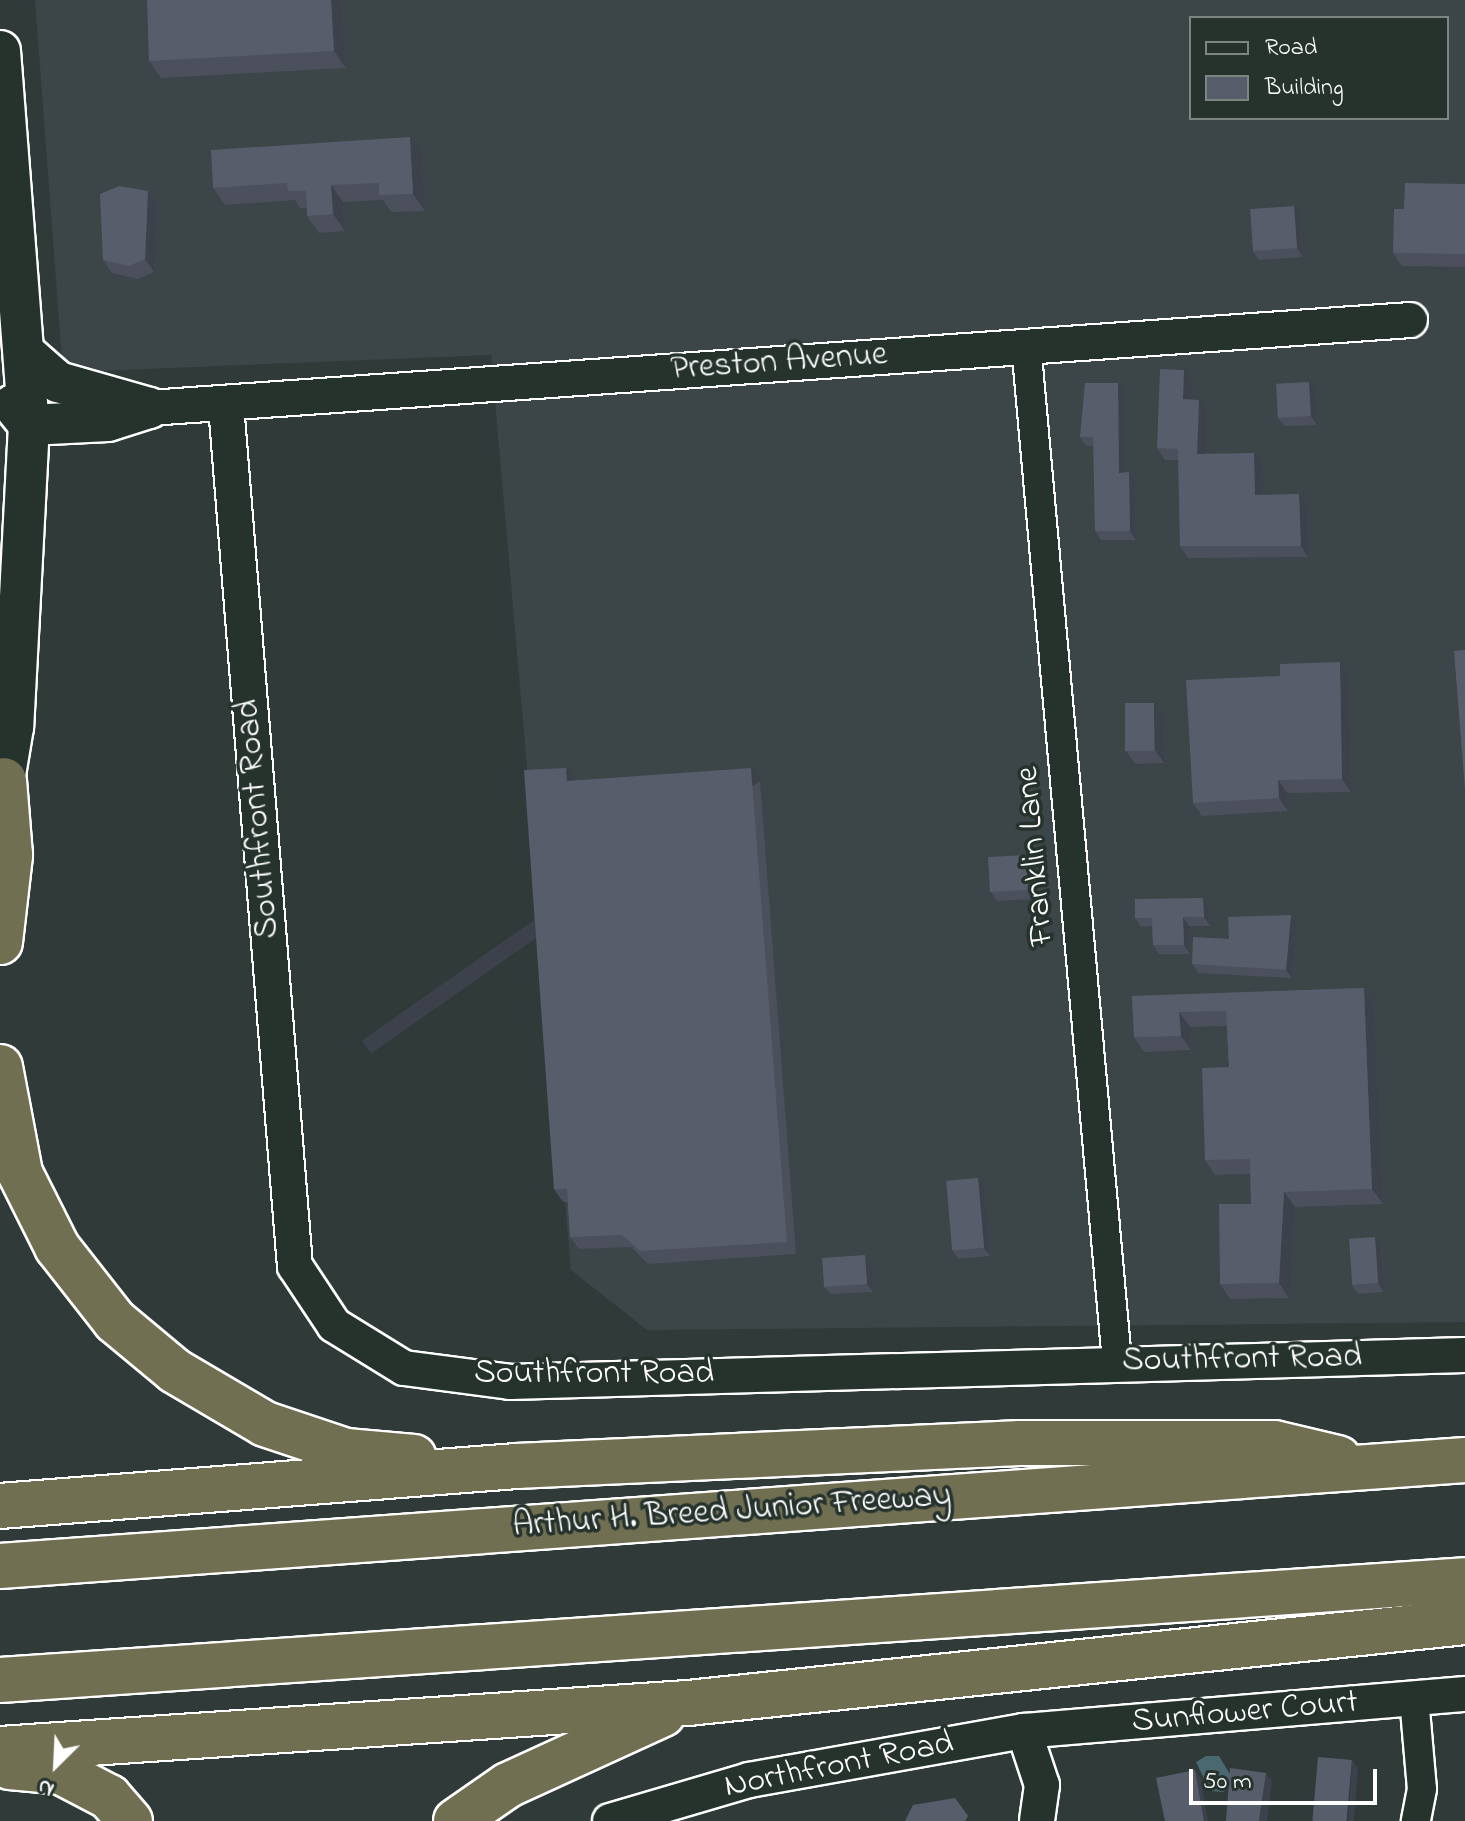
<!DOCTYPE html>
<style>
body{margin:0}
#map{position:relative;width:1465px;height:1821px;overflow:hidden;background:#303b39;font-family:"Indie Flower",sans-serif}
div>[style]{position:absolute}
.built>*{inset:0;background:#3c4548}
.water>*{inset:0;background:#4a6870}
.roads{filter:drop-shadow(2px 0 #fff) drop-shadow(-2px 0 #fff) drop-shadow(0 2px #fff) drop-shadow(0 -2px #fff)}
.minor>*{height:28px;margin:-14px;padding:0 14px;transform-origin:14px;border-radius:14px;background:#26332d}
.tertiary>*{height:34px;margin:-17px;padding:0 17px;transform-origin:17px;border-radius:17px;background:#26332d}
.secondary>*{height:40px;margin:-20px;padding:0 20px;transform-origin:20px;border-radius:20px;background:#26332d}
.motorway>*{height:44px;margin:-22px;padding:0 22px;transform-origin:22px;border-radius:22px;background:#716f52}
.wall>*{inset:0;background:#4b505c}
.shaded-wall>*{inset:0;background:#3d414b;transform-origin:0 0}
.building>*{inset:0;background:#575d6b;transform-origin:0 0}
span{translate:-50% -50%;white-space:nowrap;text-align:center;line-height:1.15;-webkit-text-stroke:7px #26332d;paint-order:stroke}
.street-label{font-size:34px;color:#fff}
.legend{position:absolute;left:1189px;top:16px;width:260px;height:104px;box-sizing:border-box;background:#26332d;border:2px solid #7d8581;margin:0;padding:10px 14px;list-style:none;font-size:24px;color:#fff}
.legend li{display:flex;align-items:center;gap:16px;height:40px}
.legend b{width:40px;border:2px solid #7d8581}
.north{position:absolute;left:16px;top:1725px;width:80px;height:80px;-webkit-text-stroke:6px #26332d;paint-order:stroke;rotate:204deg;font-size:22px;font-weight:700;line-height:32px;text-align:center;color:#fff}
.north::after{content:'';display:block;margin:auto;width:28px;height:36px;background:#fff;clip-path:polygon(50% 0,100% 100%,50% 72%,0 100%)}
.scale{position:absolute;left:1189px;top:1769px;width:188px;height:36px;box-sizing:border-box;border:4px solid #fff;border-top:0;padding-left:10px;font-size:24px;line-height:28px;white-space:nowrap;color:#fff;-webkit-text-stroke:6px #26332d;paint-order:stroke}
</style>
<div id="map">
<div class="built">
<div style="clip-path:polygon(evenodd,35px 0,1465px 0,1465px 1322px,647px 1330px,571px 1270px,491px 355px,71px 372px,62px 360px,35px 0,1191px 18px,1447px 18px,1447px 118px,1191px 118px,1191px 18px)"></div>
</div>
<div class="water">
<div style="clip-path:polygon(1206px 1756px,1219px 1756px,1234px 1781px,1223px 1792px,1210px 1791px,1196px 1762px)"></div>
</div>
<div class="roads">
<div class="minor">
<div style="left:1026px;top:344px;width:1022px;rotate:84.89deg"></div>
<div style="left:1414px;top:1698px;width:91px;rotate:85deg"></div>
<div style="left:1422px;top:1789px;width:33px;rotate:101deg"></div>
</div>
<div class="tertiary">
<div style="left:226px;top:405px;width:864px;rotate:85.42deg"></div>
<div style="left:295px;top:1266px;width:71px;rotate:56.5deg"></div>
<div style="left:334px;top:1325px;width:82px;rotate:31.6deg"></div>
<div style="left:404px;top:1368px;width:107px;rotate:7.5deg"></div>
<div style="left:510px;top:1382px;width:955px;rotate:-1.62deg"></div>
<div style="left:149px;top:408px;width:1264px;rotate:-3.99deg"></div>
<div style="left:1024px;top:1731px;width:57px;rotate:71.6deg"></div>
<div style="left:1042px;top:1785px;width:36px;rotate:98deg"></div>
<div style="left:610px;top:1821px;width:145px;rotate:-16.4deg"></div>
<div style="left:749px;top:1780px;width:279px;rotate:-10.1deg"></div>
<div style="left:1024px;top:1731px;width:443px;rotate:-4.8deg"></div>
</div>
<div class="secondary">
<div style="left:0;top:51px;width:375px;rotate:85.6deg"></div>
<div style="left:29px;top:425px;width:302px;rotate:93deg"></div>
<div style="left:13px;top:727px;width:79px;rotate:99.5deg"></div>
<div style="left:25px;top:353px;width:44px;rotate:41.3deg"></div>
<div style="left:58px;top:382px;width:95px;rotate:15.9deg"></div>
<div style="left:13px;top:405px;width:26px;rotate:51deg"></div>
<div style="left:29px;top:425px;width:79px;rotate:-2.9deg"></div>
<div style="left:108px;top:421px;width:43px;rotate:-17.6deg"></div>
</div>
<div class="motorway">
<div style="left:0;top:942px;width:88px;rotate:-83.4deg"></div>
<div style="left:10px;top:855px;width:75px;rotate:-94.6deg"></div>
<div style="left:0;top:1067px;width:108px;rotate:79.3deg"></div>
<div style="left:20px;top:1173px;width:83px;rotate:63.4deg"></div>
<div style="left:57px;top:1247px;width:94px;rotate:51.9deg"></div>
<div style="left:115px;top:1321px;width:78px;rotate:39.8deg"></div>
<div style="left:175px;top:1371px;width:104px;rotate:30.5deg"></div>
<div style="left:265px;top:1424px;width:85px;rotate:18.4deg"></div>
<div style="left:346px;top:1451px;width:68px;rotate:5deg"></div>
<div style="left:0;top:1506px;width:518px;rotate:-4.43deg"></div>
<div style="left:516px;top:1466px;width:505px;rotate:-2.61deg"></div>
<div style="left:1020px;top:1443px;width:254px"></div>
<div style="left:1274px;top:1443px;width:66px;rotate:13.2deg"></div>
<div style="left:0;top:1566px;width:1469px;rotate:-4.14deg"></div>
<div style="left:0;top:1680px;width:1468px;rotate:-3.9deg"></div>
<div style="left:0;top:1749px;width:690px;rotate:-3.83deg"></div>
<div style="left:688px;top:1703px;width:781px;rotate:-5.95deg"></div>
<div style="left:10px;top:1767px;width:51px;rotate:5.6deg"></div>
<div style="left:61px;top:1772px;width:54px;rotate:27.5deg"></div>
<div style="left:109px;top:1797px;width:32px;rotate:49deg"></div>
<div style="left:456px;top:1821px;width:63px;rotate:-34.7deg"></div>
<div style="left:508px;top:1785px;width:170px;rotate:-24.6deg"></div>
</div>
</div>
<div class="wall">
<div style="clip-path:polygon(341px 0,346px 68px,161px 78px,149px 61px)"></div>
<div style="clip-path:polygon(410px 137px,422px 154px,425px 211px,391px 212px,383px 200px,343px 202px,345px 231px,319px 233px,307px 216px,307px 208px,300px 208px,295px 200px,225px 205px,213px 188px)"></div>
<div style="clip-path:polygon(1465px 184px,1465px 267px,1402px 266px,1393px 253px,1404px 209px)"></div>
<div style="clip-path:polygon(157px 204px,154px 272px,138px 279px,112px 273px,103px 260px)"></div>
<div style="clip-path:polygon(1294px 206px,1300px 215px,1303px 257px,1259px 260px,1253px 252px)"></div>
<div style="clip-path:polygon(1184px 370px,1192px 381px,1191px 400px,1207px 411px,1205px 453px,1262px 464px,1262px 494px,1307px 505px,1308px 557px,1188px 558px,1180px 546px,1178px 460px,1165px 460px,1157px 448px)"></div>
<div style="clip-path:polygon(1124px 391px,1125px 473px,1135px 481px,1136px 540px,1101px 540px,1095px 531px,1094px 446px,1086px 446px,1080px 437px)"></div>
<div style="clip-path:polygon(1315px 391px,1317px 425px,1284px 426px,1278px 418px)"></div>
<div style="clip-path:polygon(1349px 675px,1351px 792px,1287px 793px,1288px 811px,1202px 816px,1193px 803px)"></div>
<div style="clip-path:polygon(1163px 716px,1164px 763px,1135px 764px,1126px 751px)"></div>
<div style="clip-path:polygon(575px 780px,760px 781px,796px 1254px,648px 1264px,631px 1247px,579px 1249px,570px 1237px,568px 1202px,563px 1202px,554px 1189px)"></div>
<div style="clip-path:polygon(1026px 855px,1032px 863px,1034px 899px,997px 901px,991px 892px)"></div>
<div style="clip-path:polygon(1203px 898px,1209px 907px,1210px 926px,1189px 926px,1190px 954px,1159px 954px,1153px 945px,1152px 926px,1141px 927px,1135px 918px)"></div>
<div style="clip-path:polygon(1291px 915px,1297px 924px,1292px 978px,1198px 973px,1192px 964px,1229px 939px)"></div>
<div style="clip-path:polygon(1364px 988px,1374px 1003px,1383px 1204px,1295px 1207px,1289px 1298px,1230px 1299px,1220px 1284px,1251px 1204px,1250px 1174px,1215px 1175px,1205px 1160px,1229px 1067px,1227px 1026px,1190px 1027px,1191px 1050px,1144px 1052px,1134px 1037px,1132px 996px)"></div>
<div style="clip-path:polygon(978px 1178px,984px 1187px,990px 1256px,958px 1259px,952px 1250px)"></div>
<div style="clip-path:polygon(1375px 1237px,1381px 1246px,1384px 1292px,1358px 1294px,1352px 1285px)"></div>
<div style="clip-path:polygon(872px 1264px,873px 1292px,830px 1294px,824px 1286px)"></div>
</div>
<div class="shaded-wall">
<div style="clip-path:polygon(331px 0,341px 0,346px 68px,334px 51px)"></div>
<div style="clip-path:polygon(410px 137px,422px 154px,425px 211px,413px 194px)"></div>
<div style="clip-path:polygon(331px 185px,343px 202px,345px 231px,333px 214px)"></div>
<div style="clip-path:polygon(148px 191px,157px 204px,154px 272px,145px 259px)"></div>
<div style="clip-path:polygon(1294px 206px,1300px 215px,1303px 257px,1297px 248px)"></div>
<div style="clip-path:polygon(1184px 370px,1192px 381px,1191px 410px,1183px 399px)"></div>
<div style="clip-path:polygon(1309px 382px,1315px 391px,1317px 425px,1311px 416px)"></div>
<div style="clip-path:polygon(1118px 383px,1124px 391px,1125px 481px,1119px 473px)"></div>
<div style="clip-path:polygon(1199px 400px,1207px 411px,1205px 465px,1197px 454px)"></div>
<div style="clip-path:polygon(1254px 453px,1262px 464px,1263px 506px,1255px 495px)"></div>
<div style="clip-path:polygon(1129px 472px,1135px 481px,1136px 540px,1130px 531px)"></div>
<div style="clip-path:polygon(1299px 494px,1307px 505px,1308px 557px,1301px 546px)"></div>
<div style="clip-path:polygon(1340px 662px,1349px 675px,1351px 792px,1342px 779px)"></div>
<div style="clip-path:polygon(1154px 703px,1163px 716px,1164px 763px,1155px 750px)"></div>
<div style="clip-path:polygon(566px 768px,575px 780px,567px 781px)"></div>
<div style="left:751px;top:768px;width:16px;height:475px;rotate:55deg"></div>
<div style="clip-path:polygon(1278px 780px,1287px 793px,1288px 811px,1279px 798px)"></div>
<div style="clip-path:polygon(1026px 855px,1032px 863px,1034px 899px,1028px 890px)"></div>
<div style="clip-path:polygon(1203px 898px,1209px 907px,1210px 926px,1204px 917px)"></div>
<div style="clip-path:polygon(1291px 915px,1297px 924px,1292px 978px,1286px 970px)"></div>
<div style="clip-path:polygon(1183px 917px,1189px 926px,1190px 954px,1184px 945px)"></div>
<div style="clip-path:polygon(1364px 988px,1374px 1003px,1383px 1204px,1372px 1189px)"></div>
<div style="clip-path:polygon(1179px 1012px,1190px 1027px,1191px 1050px,1181px 1036px)"></div>
<div style="clip-path:polygon(978px 1178px,984px 1187px,990px 1256px,984px 1248px)"></div>
<div style="clip-path:polygon(1284px 1192px,1295px 1207px,1289px 1298px,1279px 1283px)"></div>
<div style="clip-path:polygon(1375px 1237px,1381px 1246px,1384px 1292px,1378px 1283px)"></div>
<div style="clip-path:polygon(865px 1255px,872px 1264px,873px 1292px,867px 1284px)"></div>
<div style="clip-path:polygon(1352px 1760px,1358px 1768px,1354px 1821px,1348px 1821px)"></div>
<div style="clip-path:polygon(1195px 1770px,1201px 1779px,1208px 1821px,1204px 1821px)"></div>
<div style="clip-path:polygon(1266px 1773px,1272px 1781px,1267px 1821px,1259px 1821px)"></div>
</div>
<div class="building">
<div style="clip-path:polygon(147px 0,331px 0,334px 51px,149px 61px)"></div>
<div style="clip-path:polygon(410px 137px,413px 194px,379px 195px,379px 183px,331px 185px,333px 214px,307px 216px,306px 191px,288px 191px,287px 183px,213px 188px,211px 150px)"></div>
<div style="clip-path:polygon(1405px 183px,1465px 184px,1465px 254px,1393px 253px,1394px 209px,1404px 209px)"></div>
<div style="clip-path:polygon(119px 186px,148px 191px,145px 259px,129px 266px,103px 260px,100px 194px)"></div>
<div style="left:1294px;top:206px;width:42px;height:44px;rotate:86deg"></div>
<div style="clip-path:polygon(1160px 369px,1184px 370px,1183px 399px,1199px 400px,1197px 454px,1254px 453px,1255px 495px,1299px 494px,1301px 546px,1180px 546px,1178px 449px,1157px 448px)"></div>
<div style="left:1309px;top:382px;width:34px;height:33px;rotate:87deg"></div>
<div style="clip-path:polygon(1085px 383px,1118px 383px,1119px 473px,1129px 472px,1130px 531px,1095px 531px,1093px 437px,1080px 437px)"></div>
<div style="clip-path:polygon(1465px 650px,1465px 790px,1454px 651px)"></div>
<div style="clip-path:polygon(1340px 662px,1342px 779px,1278px 780px,1279px 798px,1193px 803px,1186px 680px,1280px 676px,1280px 664px)"></div>
<div style="left:1125px;top:703px;width:29px;height:48px"></div>
<div style="clip-path:polygon(566px 768px,567px 781px,751px 768px,787px 1242px,640px 1251px,622px 1235px,570px 1237px,567px 1189px,554px 1189px,524px 770px)"></div>
<div style="left:1026px;top:855px;width:35px;height:38px;rotate:87deg"></div>
<div style="clip-path:polygon(1203px 898px,1204px 917px,1183px 917px,1184px 945px,1153px 945px,1152px 918px,1135px 918px,1135px 899px)"></div>
<div style="clip-path:polygon(1291px 915px,1286px 970px,1192px 964px,1193px 937px,1229px 939px,1228px 917px)"></div>
<div style="clip-path:polygon(1364px 988px,1372px 1189px,1284px 1192px,1279px 1283px,1220px 1284px,1219px 1204px,1251px 1204px,1250px 1159px,1205px 1160px,1202px 1068px,1229px 1067px,1226px 1011px,1179px 1012px,1181px 1036px,1134px 1037px,1132px 996px)"></div>
<div style="left:978px;top:1178px;width:70px;height:32px;rotate:85deg"></div>
<div style="left:1375px;top:1237px;width:46px;height:26px;rotate:86deg"></div>
<div style="left:865px;top:1255px;width:29px;height:43px;rotate:86deg"></div>
<div style="left:1318px;top:1757px;width:34px;height:64px;rotate:5deg"></div>
<div style="clip-path:polygon(1230px 1768px,1266px 1773px,1259px 1821px,1226px 1821px)"></div>
<div style="clip-path:polygon(1195px 1770px,1204px 1821px,1165px 1821px,1156px 1778px)"></div>
<div style="clip-path:polygon(955px 1798px,968px 1816px,965px 1821px,905px 1821px,913px 1805px)"></div>
</div>
<div class="street-label">
<span style="left:779px;top:363px;rotate:-4deg">Preston Avenue</span>
<span style="left:259px;top:819px;rotate:-95deg">Southfront Road</span>
<span style="left:1036px;top:856px;rotate:-95deg">Franklin Lane</span>
<span style="left:1242px;top:1360px;rotate:-1deg">Southfront Road</span>
<span style="left:594px;top:1375px">Southfront Road</span>
<span style="left:732px;top:1512px;rotate:-4deg">Arthur H. Breed Junior Freeway</span>
<span style="left:1245px;top:1713px;rotate:-5deg">Sunflower Court</span>
<span style="left:839px;top:1766px;rotate:-11deg">Northfront Road</span>
</div>
<ul class="legend">
<li><b style="height:10px;background:#26332d"></b>Road</li>
<li><b style="height:22px;background:#575d6b"></b>Building</li>
</ul>
<div class="north">N</div>
<div class="scale">50 m</div>
</div>
